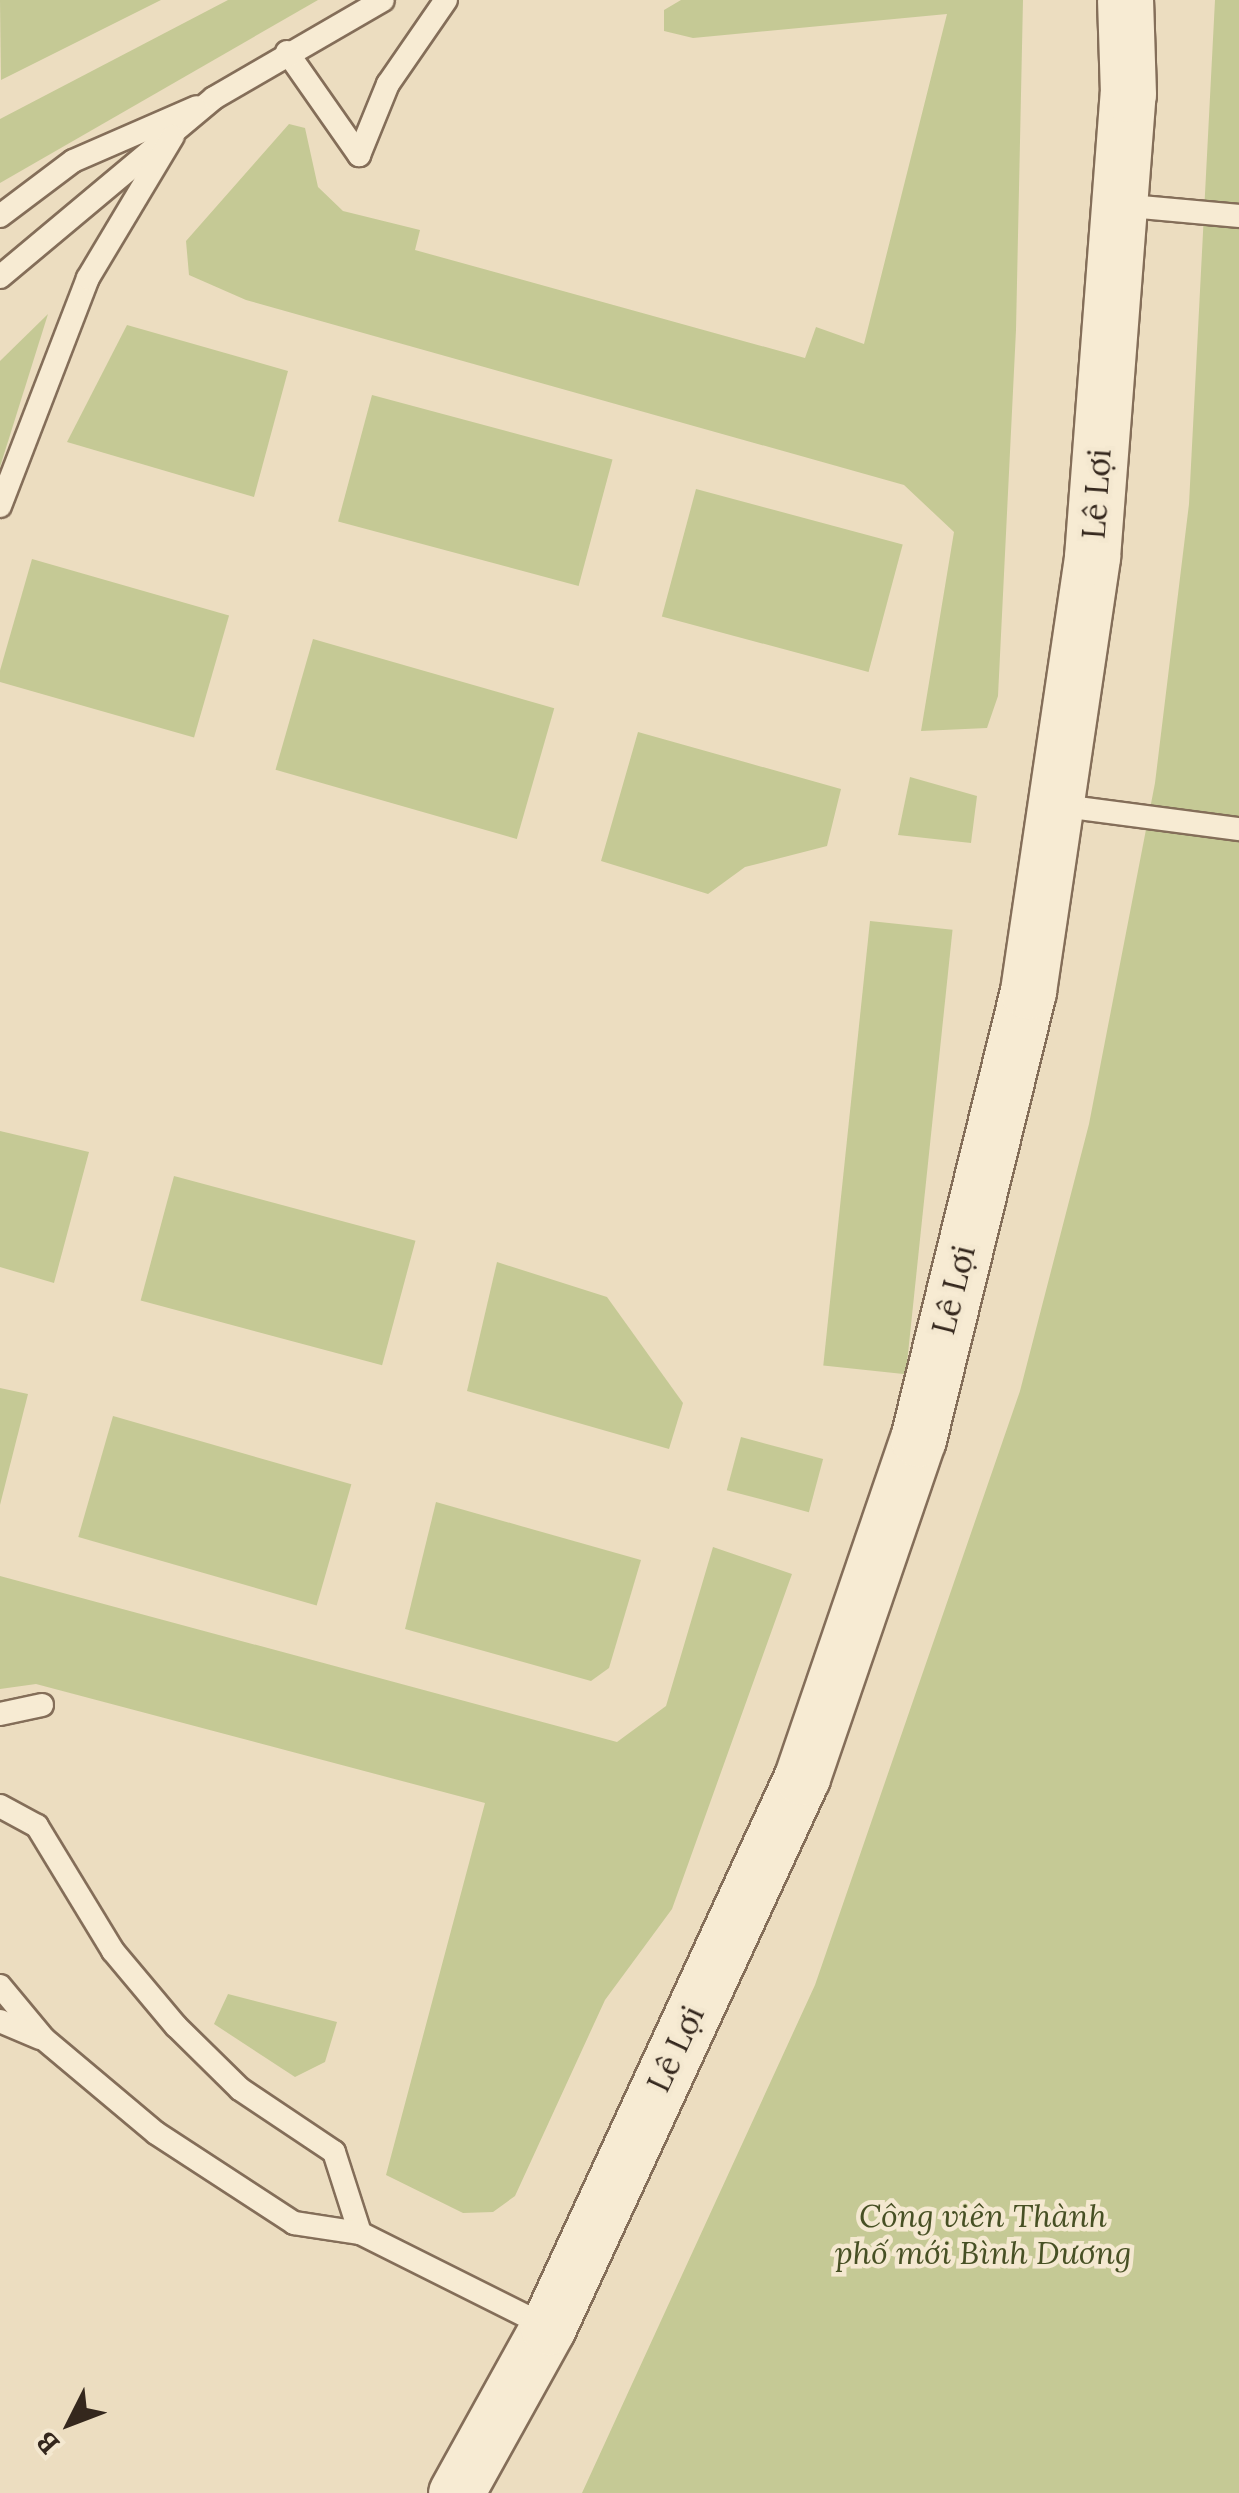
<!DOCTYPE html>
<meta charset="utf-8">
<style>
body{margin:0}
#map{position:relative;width:1239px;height:2493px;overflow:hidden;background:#ecddc0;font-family:Lora,serif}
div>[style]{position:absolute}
.green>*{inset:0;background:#c5c995;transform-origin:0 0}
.roads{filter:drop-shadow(2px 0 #846e59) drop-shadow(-2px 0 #846e59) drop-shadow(0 2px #846e59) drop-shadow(0 -2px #846e59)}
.lane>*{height:22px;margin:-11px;padding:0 11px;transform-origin:11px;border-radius:11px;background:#f7ebd3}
.secondary>*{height:55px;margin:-27.5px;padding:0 27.5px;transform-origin:27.5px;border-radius:27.5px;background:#f7ebd3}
span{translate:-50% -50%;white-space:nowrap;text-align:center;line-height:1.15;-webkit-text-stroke:9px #f4e8d0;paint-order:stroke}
.street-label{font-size:32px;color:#34271d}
.park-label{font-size:32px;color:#475024;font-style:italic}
.north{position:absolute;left:20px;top:2373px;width:100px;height:100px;-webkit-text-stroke:8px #f4e8d0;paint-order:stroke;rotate:228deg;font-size:28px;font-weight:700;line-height:40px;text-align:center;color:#34271d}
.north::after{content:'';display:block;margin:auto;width:35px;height:45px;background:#34271d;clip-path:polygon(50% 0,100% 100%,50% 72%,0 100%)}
</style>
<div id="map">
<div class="green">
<div style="clip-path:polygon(0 0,161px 0,1px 80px)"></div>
<div style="clip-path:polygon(228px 0,318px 0,0 183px,0 119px)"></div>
<div style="clip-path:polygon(681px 0,1023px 0,1016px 330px,998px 696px,987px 728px,921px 731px,954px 532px,904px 485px,246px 300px,189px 275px,186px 241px,289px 124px,305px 128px,318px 187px,343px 211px,420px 230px,415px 250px,805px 358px,816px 327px,864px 344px,947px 14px,693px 38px,664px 31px,664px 10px)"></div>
<div style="clip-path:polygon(1215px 0,1239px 0,1239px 2493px,582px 2493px,815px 1985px,1020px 1391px,1089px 1124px,1155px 783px,1189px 504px)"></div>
<div style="clip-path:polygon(48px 314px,0 467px,0 361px)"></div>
<div style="clip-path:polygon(127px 325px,288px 371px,254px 497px,67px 442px)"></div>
<div style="left:372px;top:395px;width:249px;height:131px;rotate:15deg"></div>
<div style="left:696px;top:489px;width:214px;height:132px;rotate:15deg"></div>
<div style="left:32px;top:559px;width:205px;height:127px;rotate:16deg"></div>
<div style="left:313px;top:639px;width:251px;height:136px;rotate:16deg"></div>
<div style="clip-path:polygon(638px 732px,841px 789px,827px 846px,745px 867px,708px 894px,601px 861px)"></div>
<div style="clip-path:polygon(910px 777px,977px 796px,971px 843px,898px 835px)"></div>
<div style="left:870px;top:921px;width:83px;height:447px;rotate:6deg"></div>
<div style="clip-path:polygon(0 1131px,89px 1152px,54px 1283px,0 1267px)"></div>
<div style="left:174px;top:1176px;width:250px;height:129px;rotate:15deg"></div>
<div style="clip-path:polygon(497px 1262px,607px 1297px,683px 1403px,669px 1449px,467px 1391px)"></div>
<div style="clip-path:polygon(0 1388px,28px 1394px,0 1505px)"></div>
<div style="left:113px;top:1416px;width:248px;height:126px;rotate:16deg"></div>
<div style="left:741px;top:1437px;width:85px;height:55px;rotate:15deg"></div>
<div style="clip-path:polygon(436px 1502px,641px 1560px,609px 1668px,591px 1681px,405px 1629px)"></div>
<div style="clip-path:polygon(713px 1547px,792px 1574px,672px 1909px,605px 2000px,515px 2196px,493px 2212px,463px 2213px,386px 2175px,485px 1803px,36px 1684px,0 1689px,0 1576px,617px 1742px,666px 1706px)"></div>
<div style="clip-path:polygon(228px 1994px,337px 2022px,325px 2062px,295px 2077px,214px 2024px)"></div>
</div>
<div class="roads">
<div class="lane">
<div style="left:287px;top:52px;width:126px;rotate:55deg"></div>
<div style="left:359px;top:155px;width:77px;rotate:-67.8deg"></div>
<div style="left:388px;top:84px;width:102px;rotate:-55.4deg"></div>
<div style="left:1119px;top:205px;width:121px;rotate:5.2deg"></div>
<div style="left:0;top:216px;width:91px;rotate:-37deg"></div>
<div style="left:73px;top:161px;width:135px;rotate:-23.5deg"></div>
<div style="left:0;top:277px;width:279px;rotate:-39.9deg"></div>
<div style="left:214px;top:98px;width:195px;rotate:-30.1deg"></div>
<div style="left:0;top:506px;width:244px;rotate:-68.9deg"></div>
<div style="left:88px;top:278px;width:165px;rotate:-59.1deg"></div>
<div style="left:1056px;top:805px;width:185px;rotate:7.5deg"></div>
<div style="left:0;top:1714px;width:43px;rotate:-12.1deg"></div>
<div style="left:0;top:1806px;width:42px;rotate:28.4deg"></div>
<div style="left:37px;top:1826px;width:146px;rotate:58.7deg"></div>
<div style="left:113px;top:1951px;width:98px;rotate:50deg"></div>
<div style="left:176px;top:2026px;width:90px;rotate:44.5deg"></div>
<div style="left:240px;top:2089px;width:113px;rotate:33.8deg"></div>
<div style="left:334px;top:2152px;width:85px;rotate:72.2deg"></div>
<div style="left:0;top:1986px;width:69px;rotate:50.3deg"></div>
<div style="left:44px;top:2039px;width:146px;rotate:40deg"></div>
<div style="left:156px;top:2133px;width:165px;rotate:33.1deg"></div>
<div style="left:294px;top:2223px;width:67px;rotate:8.6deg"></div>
<div style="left:360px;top:2233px;width:210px;rotate:26.6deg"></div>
<div style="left:0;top:2021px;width:43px;rotate:23deg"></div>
</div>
<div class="secondary">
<div style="left:456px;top:2493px;width:190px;rotate:-61deg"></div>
<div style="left:548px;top:2327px;width:606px;rotate:-65.21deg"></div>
<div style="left:802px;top:1777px;width:357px;rotate:-71.1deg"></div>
<div style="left:918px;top:1439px;width:461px;rotate:-76.2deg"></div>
<div style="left:1028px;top:991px;width:439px;rotate:-81.6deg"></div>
<div style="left:1092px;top:557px;width:464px;rotate:-85.6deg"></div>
<div style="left:1128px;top:94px;width:94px;rotate:-91.8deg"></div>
</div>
</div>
<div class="street-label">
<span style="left:1097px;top:494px;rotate:-86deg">Lê Lợi</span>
<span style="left:954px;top:1290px;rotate:-76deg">Lê Lợi</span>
<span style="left:676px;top:2049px;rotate:-65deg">Lê Lợi</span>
</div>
<div class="park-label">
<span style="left:983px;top:2235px">Công viên Thành<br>phố mới Bình Dương</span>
</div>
<div class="north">B</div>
</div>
